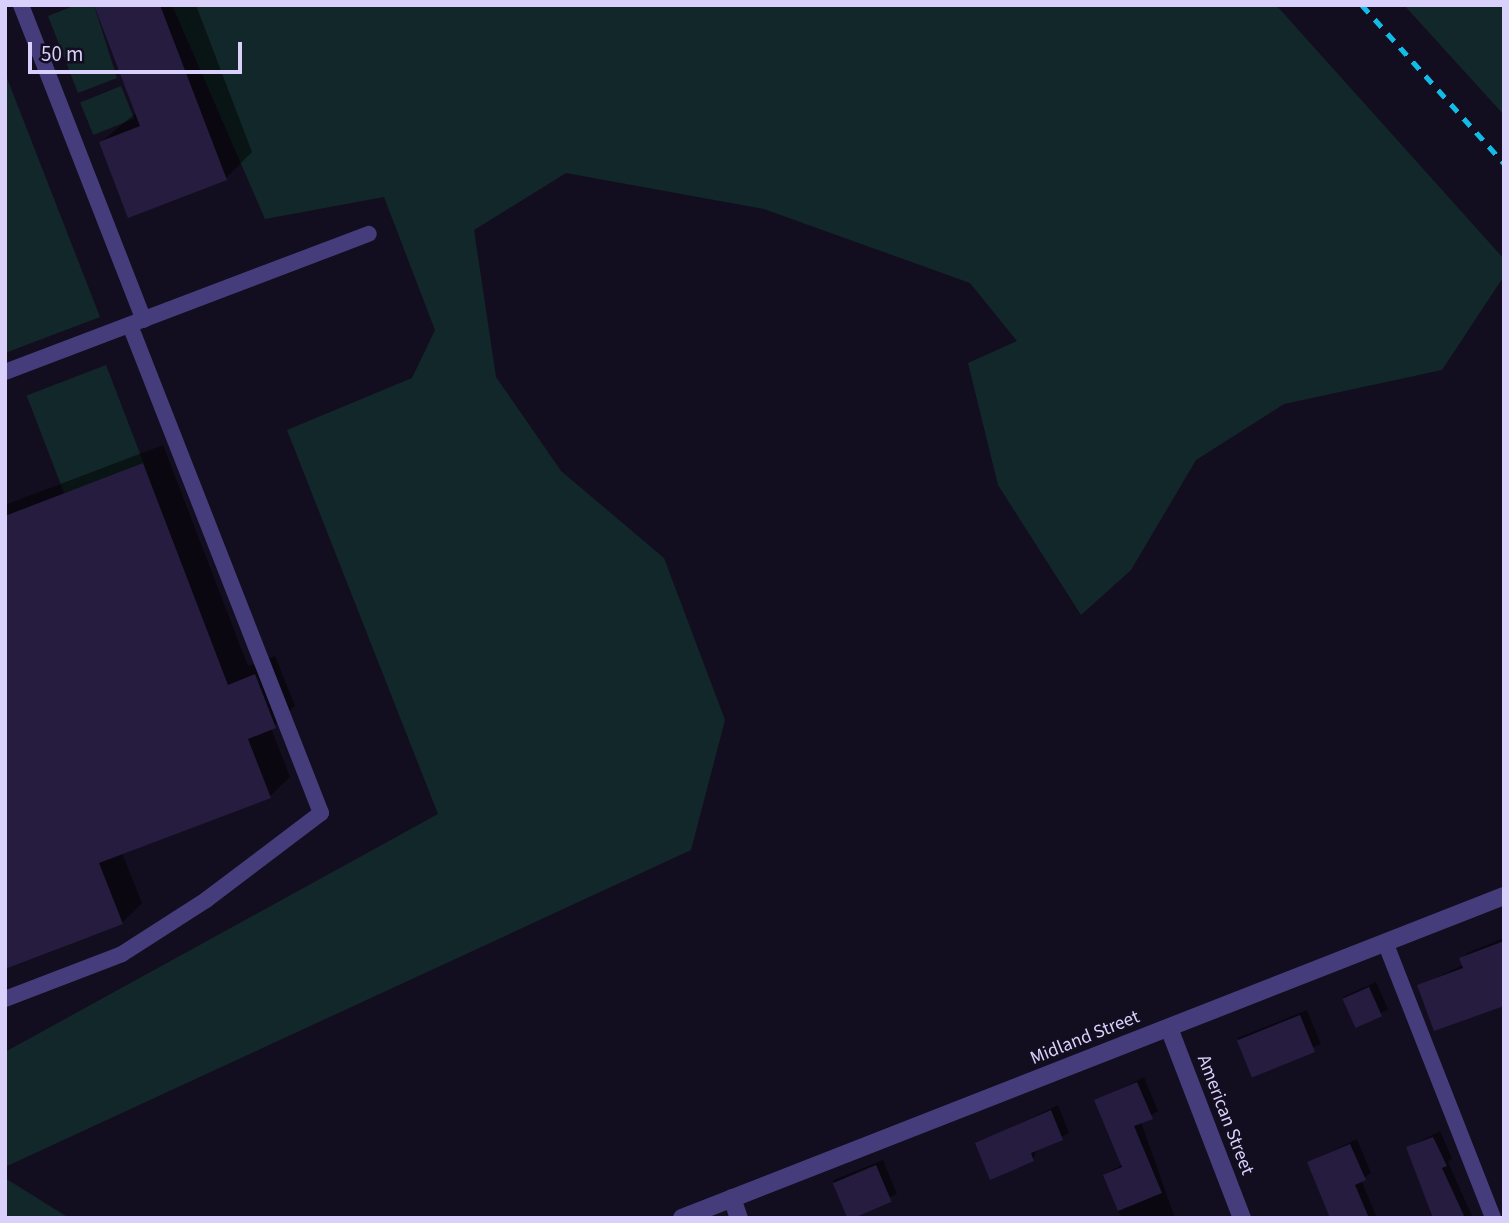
<!DOCTYPE html>
<style>
body{margin:0}
#map{position:relative;width:1509px;height:1223px;overflow:hidden;background:#130e1f;font-family:"Source Sans 3",sans-serif}
div>[style]{position:absolute}
.green>*{inset:0;background:#122729;transform-origin:0 0}
.shadow>*{inset:0;background:#0007;transform-origin:0 0}
.building>*{inset:0;background:#261c3f;transform-origin:0 0}
.lane>*{height:16px;margin:-8px;padding:0 8px;transform-origin:8px;border-radius:8px;background:#453d7b}
.street>*{height:18px;margin:-9px;padding:0 9px;transform-origin:9px;border-radius:9px;background:#453d7b}
.rail>*{height:5px;margin-top:-2.5px;transform-origin:0;background:repeating-linear-gradient(90deg,#11bce6 0 10px,transparent 0 19px)}
span{translate:-50% -50%;white-space:nowrap;text-align:center;line-height:1.15;-webkit-text-stroke:7px #130e1f;paint-order:stroke}
.street-label{font-size:19px;color:#d9d0fb}
.frame{position:absolute;inset:0;border:7px solid #d9d0fb;pointer-events:none}
.scale{position:absolute;left:28px;top:42px;width:214px;height:32px;box-sizing:border-box;border:4px solid #d9d0fb;border-top:0;padding-left:9px;font-size:21px;line-height:24px;white-space:nowrap;color:#d9d0fb;-webkit-text-stroke:5px #130e1f;paint-order:stroke}
</style>
<div id="map">
<div class="green">
<div style="clip-path:polygon(76px 5px,94px 5px,117px 78px,78px 93px,48px 16px)"></div>
<div style="clip-path:polygon(172px 5px,1276px 5px,1504px 259px,1504px 276px,1442px 370px,1284px 404px,1196px 460px,1131px 570px,1081px 615px,998px 485px,968px 363px,1017px 341px,970px 283px,764px 209px,566px 173px,474px 230px,496px 377px,561px 471px,664px 558px,725px 720px,691px 850px,5px 1167px,5px 1052px,438px 814px,287px 430px,412px 378px,435px 330px,384px 197px,265px 219px)"></div>
<div style="clip-path:polygon(1404px 5px,1504px 5px,1504px 115px)"></div>
<div style="clip-path:polygon(5px 73px,100px 317px,5px 353px)"></div>
<div style="left:121px;top:86px;width:35px;height:44px;rotate:68deg"></div>
<div style="left:106px;top:365px;width:105px;height:85px;rotate:69deg"></div>
<div style="clip-path:polygon(5px 1178px,69px 1218px,5px 1218px)"></div>
</div>
<div class="shadow">
<div style="clip-path:polygon(96px 5px,196px 5px,252px 152px,226px 178px,101px 142px,137px 112px)"></div>
<div style="clip-path:polygon(163px 445px,248px 666px,275px 656px,295px 706px,271px 728px,290px 777px,270px 796px,122px 853px,142px 903px,122px 923px,5px 967px,5px 505px)"></div>
<div style="clip-path:polygon(1504px 938px,1504px 1004px,1419px 986px,1463px 965px,1461px 959px,1467px 953px)"></div>
<div style="left:1376px;top:982px;width:30px;height:36px;rotate:66deg"></div>
<div style="left:1307px;top:1010px;width:37px;height:75px;rotate:68deg"></div>
<div style="clip-path:polygon(1144px 1077px,1158px 1111px,1141px 1122px,1175px 1218px,1121px 1218px,1105px 1175px,1123px 1164px,1096px 1101px)"></div>
<div style="clip-path:polygon(1058px 1105px,1069px 1133px,1037px 1149px,1033px 1160px,977px 1144px)"></div>
<div style="clip-path:polygon(1440px 1131px,1452px 1158px,1448px 1162px,1473px 1218px,1434px 1218px,1408px 1147px)"></div>
<div style="clip-path:polygon(1357px 1139px,1371px 1173px,1361px 1180px,1377px 1218px,1332px 1218px,1309px 1162px)"></div>
<div style="left:883px;top:1160px;width:37px;height:54px;rotate:68deg"></div>
</div>
<div class="building">
<div style="clip-path:polygon(94px 5px,160px 5px,227px 180px,128px 218px,99px 142px,140px 126px)"></div>
<div style="clip-path:polygon(143px 463px,228px 685px,255px 674px,276px 728px,248px 739px,271px 798px,99px 863px,123px 924px,5px 969px,5px 516px)"></div>
<div style="clip-path:polygon(1504px 941px,1504px 1006px,1434px 1031px,1417px 985px,1463px 968px,1459px 958px)"></div>
<div style="left:1369px;top:987px;width:32px;height:29px;rotate:66deg"></div>
<div style="left:1300px;top:1015px;width:40px;height:68px;rotate:68deg"></div>
<div style="clip-path:polygon(1137px 1082px,1153px 1119px,1134px 1126px,1162px 1193px,1118px 1211px,1103px 1175px,1122px 1167px,1094px 1100px)"></div>
<div style="clip-path:polygon(1051px 1110px,1063px 1140px,1031px 1153px,1034px 1161px,990px 1180px,975px 1143px)"></div>
<div style="clip-path:polygon(1433px 1137px,1447px 1166px,1442px 1168px,1465px 1218px,1433px 1218px,1406px 1147px)"></div>
<div style="clip-path:polygon(1350px 1144px,1366px 1180px,1355px 1185px,1369px 1218px,1330px 1218px,1307px 1162px)"></div>
<div style="left:876px;top:1165px;width:40px;height:47px;rotate:67deg"></div>
</div>
<div class="lane">
<div style="left:21px;top:5px;width:338px;rotate:68.7deg"></div>
<div style="left:5px;top:372px;width:389px;rotate:-20.8deg"></div>
<div style="left:1385px;top:942px;width:296px;rotate:68.6deg"></div>
<div style="left:5px;top:999px;width:125px;rotate:-21deg"></div>
<div style="left:122px;top:954px;width:100px;rotate:-32.7deg"></div>
<div style="left:206px;top:900px;width:144px;rotate:-37.1deg"></div>
<div style="left:321px;top:813px;width:524px;rotate:-111.38deg"></div>
</div>
<div class="street">
<div style="left:1169px;top:1028px;width:204px;rotate:69deg"></div>
<div style="left:732px;top:1198px;width:21px;rotate:71deg"></div>
<div style="left:682px;top:1218px;width:883px;rotate:-21.39deg"></div>
</div>
<div class="rail">
<div style="left:1362px;top:5px;width:212px;rotate:48.1deg"></div>
</div>
<div class="street-label">
<span style="left:1085px;top:1038px;rotate:-22deg">Midland Street</span>
<span style="left:1225px;top:1115px;rotate:69deg">American Street</span>
</div>
<div class="frame"></div>
<div class="scale">50 m</div>
</div>
